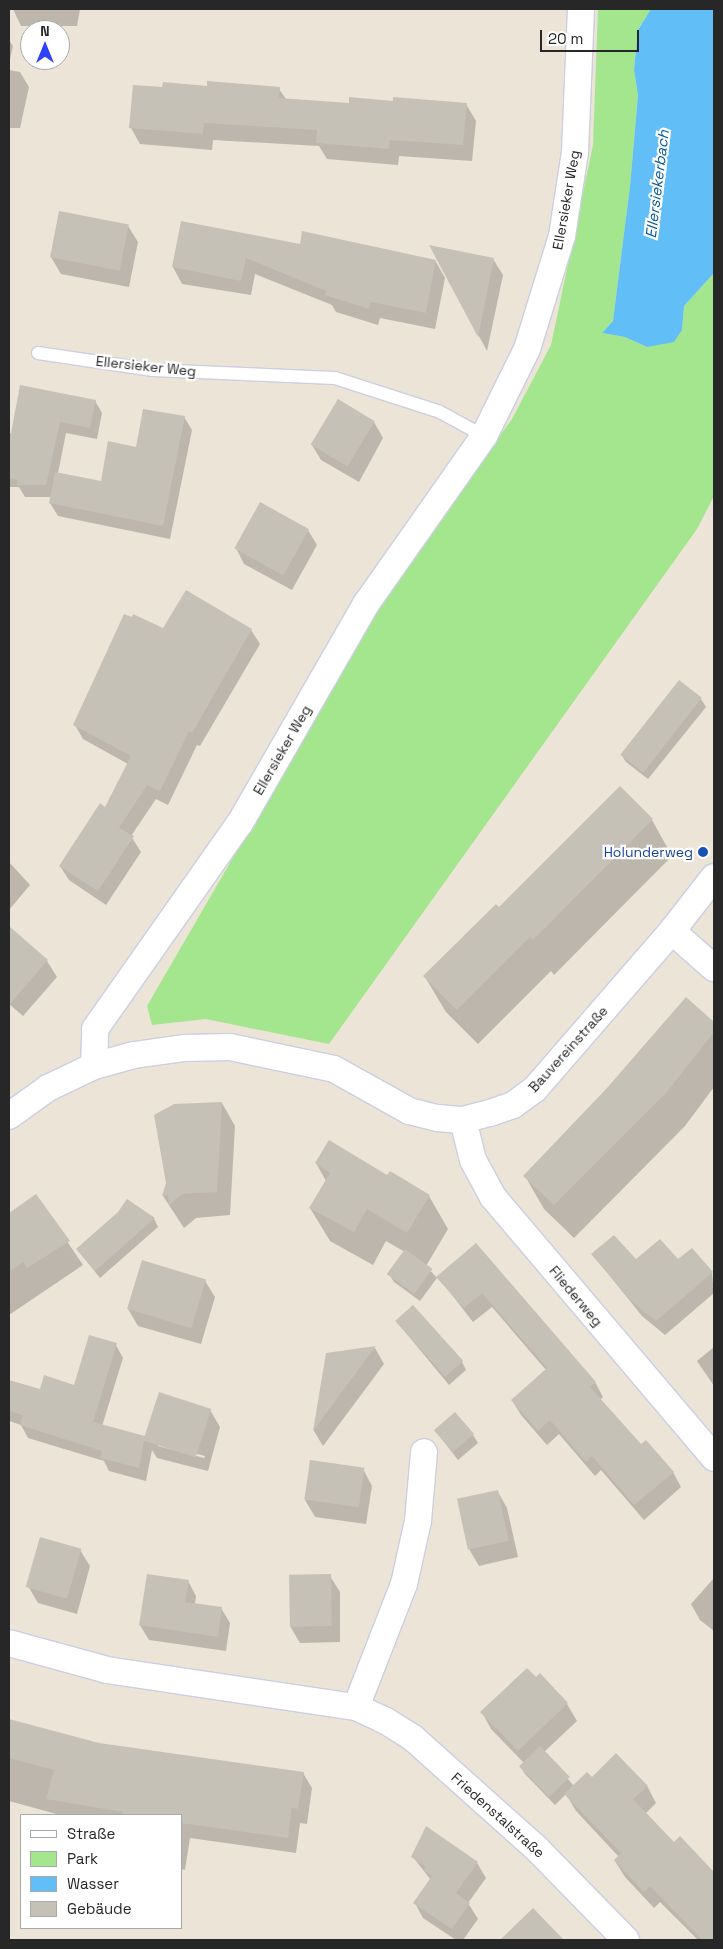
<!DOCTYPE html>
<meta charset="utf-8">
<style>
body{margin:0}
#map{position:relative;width:723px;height:1949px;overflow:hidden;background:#ebe4d7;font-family:"Space Grotesk",sans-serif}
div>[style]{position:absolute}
.green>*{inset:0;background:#a3e68e}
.water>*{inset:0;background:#61bef6}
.shadow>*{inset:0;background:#0003}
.building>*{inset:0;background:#c6c1b7;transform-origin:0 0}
.roads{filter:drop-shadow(1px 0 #cccee2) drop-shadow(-1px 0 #cccee2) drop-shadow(0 1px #cccee2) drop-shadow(0 -1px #cccee2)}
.service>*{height:12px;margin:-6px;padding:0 6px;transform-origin:6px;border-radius:6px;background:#fff}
.minor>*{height:26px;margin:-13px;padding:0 13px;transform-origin:13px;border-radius:13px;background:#fff}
.dots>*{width:14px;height:14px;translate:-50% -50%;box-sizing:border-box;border:2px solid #fff;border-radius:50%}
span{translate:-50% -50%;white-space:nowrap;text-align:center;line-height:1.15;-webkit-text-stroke:4.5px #fff;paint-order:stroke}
.street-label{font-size:14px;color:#272727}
.transit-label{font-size:14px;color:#164399}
.right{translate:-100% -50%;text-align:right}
.water-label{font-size:15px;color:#04589d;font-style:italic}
.frame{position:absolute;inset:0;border:10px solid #272727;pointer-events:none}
.legend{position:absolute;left:20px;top:1814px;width:162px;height:115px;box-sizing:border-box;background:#fff;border:1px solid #a9a9a9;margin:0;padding:6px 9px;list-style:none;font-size:15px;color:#272727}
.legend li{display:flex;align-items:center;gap:10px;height:25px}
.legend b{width:25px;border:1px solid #a9a9a9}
.north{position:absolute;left:20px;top:20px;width:50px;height:50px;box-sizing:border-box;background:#fff;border:1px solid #a9a9a9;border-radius:50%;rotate:0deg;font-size:14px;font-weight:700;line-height:20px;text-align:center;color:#272727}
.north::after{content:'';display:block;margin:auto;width:18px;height:22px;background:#3040ff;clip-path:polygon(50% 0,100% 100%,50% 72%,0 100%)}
.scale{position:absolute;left:540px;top:30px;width:99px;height:22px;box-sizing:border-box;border:2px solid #272727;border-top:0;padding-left:6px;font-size:15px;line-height:18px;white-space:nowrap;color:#272727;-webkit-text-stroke:4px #fff;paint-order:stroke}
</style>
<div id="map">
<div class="green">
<div style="clip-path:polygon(598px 9px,651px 9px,638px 30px,634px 70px,638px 95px,630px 186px,613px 321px,602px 333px,625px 337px,647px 347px,682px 330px,684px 306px,714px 273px,714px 496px,697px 529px,329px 1044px,206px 1019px,152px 1025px,147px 1006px,390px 587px,512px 419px,551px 345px,593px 145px)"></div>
</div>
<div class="water">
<div style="clip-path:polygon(651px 9px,714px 9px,714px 273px,684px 306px,682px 330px,674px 342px,647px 347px,625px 337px,602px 333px,613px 321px,630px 186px,638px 95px,634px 70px,638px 30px)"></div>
</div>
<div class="shadow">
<div style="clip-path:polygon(13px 9px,80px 9px,77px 26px,21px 26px)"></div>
<div style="clip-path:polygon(9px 40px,13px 46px,9px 64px)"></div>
<div style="clip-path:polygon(9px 70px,20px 72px,29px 87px,20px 128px,9px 128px)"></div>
<div style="clip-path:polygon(208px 87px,279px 89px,286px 99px,350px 104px,466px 104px,476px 121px,472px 161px,399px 156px,398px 165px,327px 159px,319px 146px,213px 140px,212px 150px,140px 144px,131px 128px,164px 89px)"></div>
<div style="clip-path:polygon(128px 226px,138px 242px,129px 287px,61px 274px,51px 257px)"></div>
<div style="clip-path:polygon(300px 246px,436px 262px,445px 278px,435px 329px,380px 318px,378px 325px,336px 312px,332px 305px,255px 274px,251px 295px,182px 284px,173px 267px)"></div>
<div style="clip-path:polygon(431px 247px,493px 259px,503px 275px,487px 351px)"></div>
<div style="clip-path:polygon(95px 401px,102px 413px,97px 439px,66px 433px,58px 473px,102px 482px,184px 417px,192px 430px,170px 539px,58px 516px,50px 503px,52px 497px,25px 497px,19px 487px,9px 487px,9px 434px)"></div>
<div style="clip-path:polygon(374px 422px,383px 438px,359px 482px,321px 460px,312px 445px)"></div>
<div style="clip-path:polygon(308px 530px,317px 545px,292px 590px,244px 564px,236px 548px)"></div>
<div style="clip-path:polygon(164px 630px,251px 630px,260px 644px,200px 746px,197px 745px,168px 805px,156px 799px,131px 836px,141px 852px,106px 905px,69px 880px,60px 866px,106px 808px,128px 764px,83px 739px,75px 725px)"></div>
<div style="clip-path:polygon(679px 682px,701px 699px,706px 707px,648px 779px,626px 762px,621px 754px)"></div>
<div style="clip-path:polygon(652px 820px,672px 856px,554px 975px,551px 971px,478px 1044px,446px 1012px,425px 977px,499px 908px)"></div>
<div style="clip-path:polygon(9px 862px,30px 885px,9px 910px)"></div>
<div style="clip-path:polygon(16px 934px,47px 961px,57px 977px,23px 1016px,9px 1004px,9px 943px)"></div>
<div style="clip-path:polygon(686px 999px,714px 1023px,714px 1087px,685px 1126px,574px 1238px,544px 1209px,525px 1176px,608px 1089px)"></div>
<div style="clip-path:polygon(222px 1103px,235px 1126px,230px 1215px,196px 1218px,184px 1228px,163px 1196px)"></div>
<div style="clip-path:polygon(316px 1163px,429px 1196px,448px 1229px,426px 1266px,437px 1278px,420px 1301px,394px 1282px,389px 1274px,405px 1252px,386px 1241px,373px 1265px,330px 1241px,310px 1208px,326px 1181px)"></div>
<div style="clip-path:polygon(37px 1197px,83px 1265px,9px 1315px,9px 1213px)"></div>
<div style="clip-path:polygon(127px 1201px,154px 1219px,158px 1227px,100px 1278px,77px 1249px,119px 1213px)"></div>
<div style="clip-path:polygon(475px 1245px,595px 1382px,603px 1397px,600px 1400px,640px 1446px,673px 1472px,681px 1487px,644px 1520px,601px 1470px,595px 1476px,559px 1434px,547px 1445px,521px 1415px,512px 1400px,546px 1370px,492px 1307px,473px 1322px,438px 1277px)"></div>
<div style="clip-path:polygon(593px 1255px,636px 1261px,678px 1261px,712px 1273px,714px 1293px,665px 1335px,642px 1316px)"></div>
<div style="clip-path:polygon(205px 1281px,215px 1297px,201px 1344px,138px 1326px,128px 1309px)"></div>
<div style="clip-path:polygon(396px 1321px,462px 1362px,466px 1370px,449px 1385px)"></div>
<div style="clip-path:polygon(evenodd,116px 1345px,123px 1358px,102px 1426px,145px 1437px,147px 1442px,160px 1394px,210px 1410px,220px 1427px,208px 1471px,157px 1458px,152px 1450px,146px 1481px,109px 1471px,104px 1461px,28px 1438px,21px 1425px,9px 1421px,10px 1381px,41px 1391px,75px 1386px,116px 1345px,158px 1443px,205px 1456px,204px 1458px,158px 1446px,158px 1443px)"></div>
<div style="clip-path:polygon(714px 1347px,714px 1386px,697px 1361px)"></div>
<div style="clip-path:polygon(375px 1348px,384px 1364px,323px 1446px,314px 1431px,327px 1354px)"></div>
<div style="clip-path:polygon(435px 1430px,473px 1435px,478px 1443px,458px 1460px)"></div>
<div style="clip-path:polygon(363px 1469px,372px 1486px,366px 1524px,315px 1517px,305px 1500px)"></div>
<div style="clip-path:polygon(498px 1492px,507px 1508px,518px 1557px,479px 1566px,469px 1549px)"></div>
<div style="clip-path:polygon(80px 1550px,90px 1566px,77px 1614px,38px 1603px,28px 1586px)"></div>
<div style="clip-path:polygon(290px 1576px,330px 1576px,340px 1592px,340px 1642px,300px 1643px,290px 1626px)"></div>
<div style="clip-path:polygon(714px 1578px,714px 1631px,700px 1620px,691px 1604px)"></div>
<div style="clip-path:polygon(188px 1581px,196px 1596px,195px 1604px,221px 1608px,230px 1623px,226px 1651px,149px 1640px,140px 1625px)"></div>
<div style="clip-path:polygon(540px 1675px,567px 1704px,577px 1721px,544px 1752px,574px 1786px,592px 1779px,647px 1786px,656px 1803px,645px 1814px,674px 1843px,680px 1838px,714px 1873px,714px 1940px,698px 1940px,660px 1902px,654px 1908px,625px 1877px,615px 1861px,619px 1857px,576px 1811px,566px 1794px,555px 1805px,525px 1774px,520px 1766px,524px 1763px,491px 1729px,482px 1712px)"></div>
<div style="clip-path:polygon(9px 1720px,99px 1744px,303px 1773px,312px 1788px,307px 1824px,300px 1823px,296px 1853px,190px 1838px,185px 1870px,181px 1869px,181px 1815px,60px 1815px,9px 1801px)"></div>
<div style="clip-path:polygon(413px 1857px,477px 1863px,486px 1878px,468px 1903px,478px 1919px,463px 1940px,456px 1940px,423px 1918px,415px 1903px,431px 1880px)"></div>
<div style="clip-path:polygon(506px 1936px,560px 1938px,562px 1940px,509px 1940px)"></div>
</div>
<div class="building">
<div style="clip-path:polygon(207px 81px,280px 87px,279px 98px,349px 103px,349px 97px,393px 101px,393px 97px,467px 103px,463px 145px,390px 140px,389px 149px,316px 143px,317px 130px,204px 123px,203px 134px,129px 128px,133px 85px,162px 87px,163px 82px,207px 86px)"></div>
<div style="left:59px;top:211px;width:71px;height:47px;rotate:11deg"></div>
<div style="clip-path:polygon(181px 221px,300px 244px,302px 231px,436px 260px,426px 313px,371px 302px,369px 309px,325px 295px,326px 291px,246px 258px,241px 281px,172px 267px)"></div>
<div style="clip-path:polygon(429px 245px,494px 258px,478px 337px)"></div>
<div style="clip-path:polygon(20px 385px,96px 400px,90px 428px,60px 422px,46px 485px,17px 485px,18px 480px,9px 478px,9px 444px)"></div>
<div style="left:338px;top:399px;width:43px;height:53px;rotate:31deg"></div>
<div style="clip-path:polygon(143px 409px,185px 416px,163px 526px,49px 503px,55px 472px,101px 481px,108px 441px,136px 447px)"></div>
<div style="left:260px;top:502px;width:56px;height:53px;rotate:29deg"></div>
<div style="clip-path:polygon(186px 590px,252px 629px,192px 733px,189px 731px,160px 791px,147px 785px,119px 828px,134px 836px,98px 891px,59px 866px,100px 803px,105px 807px,131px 756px,73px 725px,124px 614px,132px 617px,133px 614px,163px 628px)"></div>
<div style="left:679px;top:680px;width:29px;height:95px;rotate:38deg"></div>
<div style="clip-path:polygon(620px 786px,653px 819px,533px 940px,530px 937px,457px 1010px,423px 976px,496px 904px,499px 907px)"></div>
<div style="clip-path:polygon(9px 926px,48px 960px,9px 1005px)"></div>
<div style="clip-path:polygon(686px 997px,714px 1022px,714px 1032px,666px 1093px,554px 1205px,523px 1176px,607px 1088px)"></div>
<div style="clip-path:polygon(222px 1102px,217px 1192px,182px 1194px,169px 1205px,168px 1195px,162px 1196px,166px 1183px,154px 1115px,174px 1104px)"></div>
<div style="clip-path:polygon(329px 1140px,387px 1175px,390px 1171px,430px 1195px,407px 1233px,367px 1209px,354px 1232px,309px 1208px,330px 1173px,315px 1163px)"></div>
<div style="clip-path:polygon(36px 1194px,70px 1241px,27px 1268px,23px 1262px,9px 1272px,9px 1213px)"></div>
<div style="clip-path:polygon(127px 1199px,155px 1218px,95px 1271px,76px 1249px,118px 1212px)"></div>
<div style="clip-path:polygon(614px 1235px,636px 1259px,660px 1239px,678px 1259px,692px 1248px,713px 1272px,656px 1321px,632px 1302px,591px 1254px)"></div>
<div style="clip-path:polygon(476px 1243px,596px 1382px,590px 1387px,641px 1444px,646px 1440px,674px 1472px,634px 1505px,592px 1456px,586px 1462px,550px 1420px,538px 1431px,511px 1400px,547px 1368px,482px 1293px,464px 1308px,436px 1277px)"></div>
<div style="left:405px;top:1249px;width:34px;height:31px;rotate:36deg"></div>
<div style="left:142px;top:1260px;width:67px;height:51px;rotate:17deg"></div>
<div style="left:413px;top:1305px;width:75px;height:24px;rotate:48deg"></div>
<div style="clip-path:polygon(89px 1335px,117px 1343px,93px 1422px,145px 1436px,139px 1468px,100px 1458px,102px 1451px,20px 1425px,23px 1415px,9px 1411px,9px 1380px,40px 1389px,44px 1375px,74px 1385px)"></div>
<div style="clip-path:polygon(376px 1346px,313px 1431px,326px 1353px)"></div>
<div style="left:159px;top:1392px;width:55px;height:51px;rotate:18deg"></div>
<div style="left:455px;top:1412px;width:29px;height:28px;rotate:49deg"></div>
<div style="left:310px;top:1460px;width:55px;height:40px;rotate:8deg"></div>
<div style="left:498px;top:1490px;width:52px;height:42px;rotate:78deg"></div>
<div style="left:40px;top:1537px;width:43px;height:52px;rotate:16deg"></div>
<div style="clip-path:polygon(147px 1574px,189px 1580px,185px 1602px,222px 1607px,218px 1637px,139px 1625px)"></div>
<div style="left:331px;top:1574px;width:52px;height:42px;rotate:89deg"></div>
<div style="clip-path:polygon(527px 1668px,536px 1677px,540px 1673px,568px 1703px,518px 1751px,480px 1712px)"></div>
<div style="clip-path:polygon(9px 1719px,99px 1743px,304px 1772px,298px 1809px,292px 1808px,288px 1838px,181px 1823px,181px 1815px,122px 1815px,123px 1812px,46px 1799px,54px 1770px,9px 1758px)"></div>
<div style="left:540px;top:1746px;width:43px;height:29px;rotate:46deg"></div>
<div style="clip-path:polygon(616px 1753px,648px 1786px,633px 1799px,674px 1842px,680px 1836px,714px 1872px,714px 1940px,702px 1940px,650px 1886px,644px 1892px,614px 1860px,621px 1853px,564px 1794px,587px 1772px,592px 1777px)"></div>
<div style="clip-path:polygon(426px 1826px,478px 1862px,456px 1893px,470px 1903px,452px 1929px,413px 1903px,432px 1876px,423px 1870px,426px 1867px,411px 1857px)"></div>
<div style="clip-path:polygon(533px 1908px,564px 1940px,500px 1940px)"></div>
</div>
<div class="roads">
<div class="service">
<div style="left:38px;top:353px;width:116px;rotate:8.4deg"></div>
<div style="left:153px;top:370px;width:182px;rotate:2.5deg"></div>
<div style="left:335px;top:378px;width:110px;rotate:17.9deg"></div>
<div style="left:440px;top:412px;width:50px;rotate:28.6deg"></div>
</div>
<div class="minor">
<div style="left:672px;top:931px;width:56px;rotate:41.4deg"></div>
<div style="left:94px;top:1066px;width:37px;rotate:-88deg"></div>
<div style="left:95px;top:1029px;width:252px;rotate:-54.9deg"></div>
<div style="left:240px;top:823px;width:253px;rotate:-60.1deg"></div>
<div style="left:366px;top:604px;width:205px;rotate:-54.9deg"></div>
<div style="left:484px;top:436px;width:97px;rotate:-63.7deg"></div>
<div style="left:527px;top:349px;width:118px;rotate:-72.8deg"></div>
<div style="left:562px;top:236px;width:85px;rotate:-81.2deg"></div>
<div style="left:575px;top:152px;width:143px;rotate:-87.6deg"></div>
<div style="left:9px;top:1116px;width:48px;rotate:-35.7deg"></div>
<div style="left:48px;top:1088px;width:51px;rotate:-25.6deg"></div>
<div style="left:94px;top:1066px;width:41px;rotate:-15.4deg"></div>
<div style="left:134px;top:1055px;width:50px;rotate:-8deg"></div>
<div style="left:184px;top:1048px;width:46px;rotate:-1.2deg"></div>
<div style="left:230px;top:1047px;width:106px;rotate:11.9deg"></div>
<div style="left:334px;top:1069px;width:86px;rotate:29.2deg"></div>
<div style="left:409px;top:1111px;width:30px;rotate:14deg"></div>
<div style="left:438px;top:1118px;width:25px;rotate:5deg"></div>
<div style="left:463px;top:1120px;width:28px;rotate:-15deg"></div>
<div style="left:490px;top:1113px;width:24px;rotate:-19deg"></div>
<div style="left:513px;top:1105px;width:27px;rotate:-36deg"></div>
<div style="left:535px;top:1089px;width:209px;rotate:-49.1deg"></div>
<div style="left:672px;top:931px;width:68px;rotate:-52.1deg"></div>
<div style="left:463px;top:1120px;width:41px;rotate:76deg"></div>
<div style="left:473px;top:1160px;width:42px;rotate:61.6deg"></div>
<div style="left:493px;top:1197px;width:342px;rotate:49.7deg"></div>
<div style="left:9px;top:1643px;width:102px;rotate:15.4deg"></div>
<div style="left:107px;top:1670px;width:252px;rotate:8.5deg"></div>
<div style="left:356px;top:1707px;width:33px;rotate:25deg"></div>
<div style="left:386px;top:1721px;width:32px;rotate:32deg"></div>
<div style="left:413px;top:1738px;width:164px;rotate:41.8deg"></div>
<div style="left:535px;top:1847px;width:130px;rotate:45.6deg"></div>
<div style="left:356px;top:1707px;width:132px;rotate:-68.7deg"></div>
<div style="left:404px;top:1584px;width:65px;rotate:-77.5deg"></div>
<div style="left:418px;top:1521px;width:69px;rotate:-85deg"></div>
</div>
</div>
<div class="dots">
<div style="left:703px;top:852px;background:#1a4fb4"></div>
</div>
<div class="street-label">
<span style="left:566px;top:200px;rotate:-80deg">Ellersieker Weg</span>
<span style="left:146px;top:366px;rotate:6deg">Ellersieker Weg</span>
<span style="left:282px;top:750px;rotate:-60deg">Ellersieker Weg</span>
<span style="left:568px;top:1049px;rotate:-48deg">Bauvereinstraße</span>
<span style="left:576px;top:1296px;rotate:50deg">Fliederweg</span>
<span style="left:498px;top:1815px;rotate:42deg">Friedenstalstraße</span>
</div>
<div class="transit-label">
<span class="right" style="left:693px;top:852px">Holunderweg</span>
</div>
<div class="water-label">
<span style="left:657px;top:184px;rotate:-83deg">Ellersiekerbach</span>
</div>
<div class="frame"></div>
<ul class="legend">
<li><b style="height:6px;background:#fff"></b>Straße</li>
<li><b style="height:14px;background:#a3e68e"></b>Park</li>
<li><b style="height:14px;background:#61bef6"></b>Wasser</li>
<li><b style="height:14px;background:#c6c1b7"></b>Gebäude</li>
</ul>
<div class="north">N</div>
<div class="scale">20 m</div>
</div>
